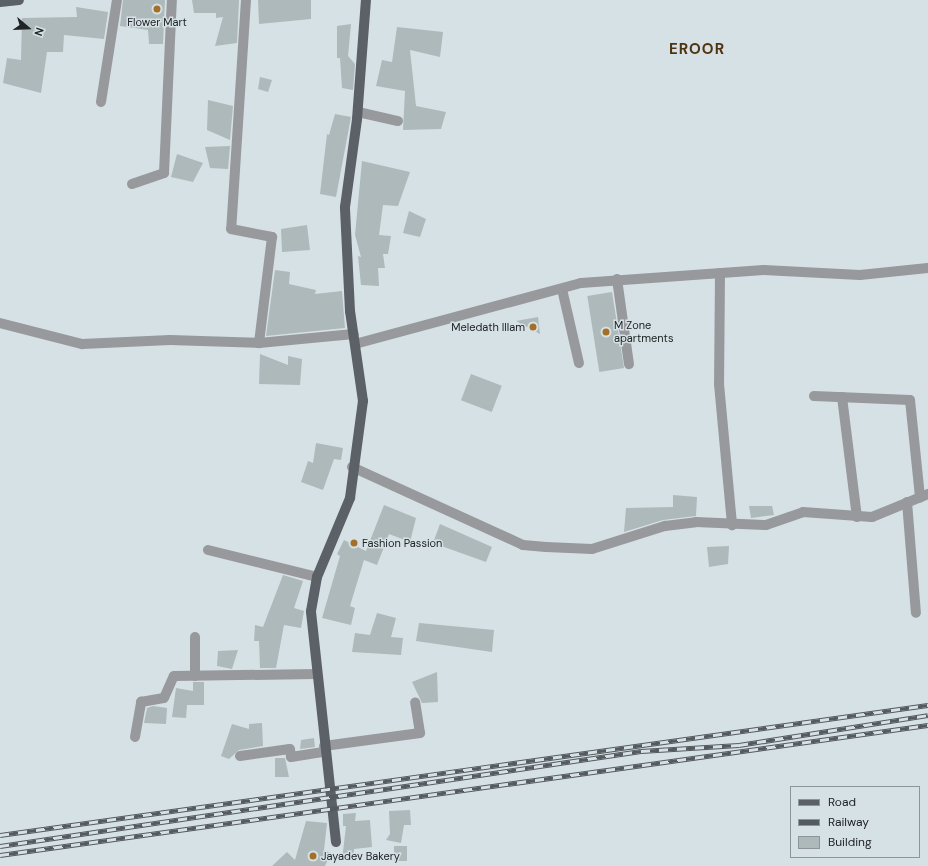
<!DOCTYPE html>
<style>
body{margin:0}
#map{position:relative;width:928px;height:866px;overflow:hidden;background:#d6e1e6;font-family:"DM Sans",sans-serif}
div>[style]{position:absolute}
.building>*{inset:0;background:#adb9ba;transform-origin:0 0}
.minor>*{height:10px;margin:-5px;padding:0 5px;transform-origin:5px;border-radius:5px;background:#97999d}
.major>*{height:10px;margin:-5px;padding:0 5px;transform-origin:5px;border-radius:5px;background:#5c6067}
.rail>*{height:4.5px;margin-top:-2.25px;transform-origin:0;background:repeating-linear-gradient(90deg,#d6e1e6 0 9px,#545a5d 0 18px);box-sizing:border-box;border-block:1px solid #545a5d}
.dots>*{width:11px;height:11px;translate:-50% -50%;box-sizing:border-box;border:2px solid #d6e1e6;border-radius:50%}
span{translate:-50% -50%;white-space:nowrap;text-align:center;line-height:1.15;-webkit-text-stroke:3px #d6e1e6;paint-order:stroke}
.poi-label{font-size:11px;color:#202426}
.left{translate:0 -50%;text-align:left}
.right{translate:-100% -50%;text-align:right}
.district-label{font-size:15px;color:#4e3413;font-weight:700;letter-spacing:1px}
.legend{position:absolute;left:790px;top:786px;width:130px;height:72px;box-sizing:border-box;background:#d6e1e6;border:1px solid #8d9599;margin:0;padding:5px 7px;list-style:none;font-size:12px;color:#202426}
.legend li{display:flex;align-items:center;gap:8px;height:20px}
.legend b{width:20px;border:1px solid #8d9599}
.north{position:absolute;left:8px;top:8px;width:40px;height:40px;-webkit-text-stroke:3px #d6e1e6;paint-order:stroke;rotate:109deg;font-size:11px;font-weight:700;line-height:16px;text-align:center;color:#202426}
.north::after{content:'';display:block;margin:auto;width:14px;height:18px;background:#202426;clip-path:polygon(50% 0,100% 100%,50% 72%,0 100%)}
</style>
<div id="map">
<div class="building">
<div style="clip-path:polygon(123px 0,165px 0,163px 44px,149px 44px,148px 30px,120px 26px)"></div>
<div style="clip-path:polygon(192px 0,239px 0,237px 43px,215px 46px,223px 17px,216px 18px,216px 13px,194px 13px)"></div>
<div style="clip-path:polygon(258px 0,311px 0,311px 19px,259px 24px)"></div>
<div style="clip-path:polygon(76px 7px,108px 12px,104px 39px,64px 35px,63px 52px,47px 52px,41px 93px,3px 83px,7px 58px,21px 60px,22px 18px,77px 17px)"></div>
<div style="clip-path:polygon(351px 24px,348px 56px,355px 64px,353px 90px,342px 88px,340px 58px,337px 58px,337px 26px)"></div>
<div style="clip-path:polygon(397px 27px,443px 32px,440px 57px,410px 50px,416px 106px,446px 112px,441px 129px,403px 130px,405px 91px,376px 86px,382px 60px,392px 62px)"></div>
<div style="clip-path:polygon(260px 77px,272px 80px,268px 92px,258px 89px)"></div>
<div style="clip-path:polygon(208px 100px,233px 106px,230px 140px,207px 130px)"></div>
<div style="clip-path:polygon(335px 114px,351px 117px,336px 197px,320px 194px,327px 134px,329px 135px)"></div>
<div style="clip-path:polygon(230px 146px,228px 169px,210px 168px,205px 147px)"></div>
<div style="clip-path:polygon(177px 154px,203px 163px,193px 182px,171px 177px)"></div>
<div style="clip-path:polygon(362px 161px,410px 172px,398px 206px,383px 205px,379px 235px,391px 236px,388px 254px,383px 254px,385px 268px,378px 268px,379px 286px,361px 285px,358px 256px,361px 257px,355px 235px)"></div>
<div style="clip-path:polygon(409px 211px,426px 219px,420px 237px,403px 233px)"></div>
<div style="clip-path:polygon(307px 225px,310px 250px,282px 252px,281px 229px)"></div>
<div style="clip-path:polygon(275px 270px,290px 272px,289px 284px,316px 290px,315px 294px,342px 291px,345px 328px,266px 336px)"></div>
<div style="left:612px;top:292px;width:77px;height:25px;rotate:81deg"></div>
<div style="clip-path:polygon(538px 317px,540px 334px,516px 321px)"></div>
<div style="clip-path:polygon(260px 354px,288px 365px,288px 356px,302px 359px,300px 385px,259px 384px)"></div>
<div style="left:471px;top:374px;width:33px;height:28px;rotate:21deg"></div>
<div style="clip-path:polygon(316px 443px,343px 448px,341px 460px,334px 459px,323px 490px,301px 482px,308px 461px,313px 463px)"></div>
<div style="clip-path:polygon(673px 495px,697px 497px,696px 516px,663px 520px,624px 532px,626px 508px,673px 507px)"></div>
<div style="clip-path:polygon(384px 505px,416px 518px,410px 542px,389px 534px,377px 565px,364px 560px,350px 606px,355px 608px,351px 625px,322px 618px,340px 556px,337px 554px,344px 540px,366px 551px)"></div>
<div style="clip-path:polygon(749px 506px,772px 506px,774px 515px,751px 518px)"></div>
<div style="clip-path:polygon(440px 524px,492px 547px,486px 562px,433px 543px)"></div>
<div style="clip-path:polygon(729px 546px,728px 564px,709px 567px,707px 547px)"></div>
<div style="clip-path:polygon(283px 575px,303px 581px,294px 608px,304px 611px,301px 628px,284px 625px,276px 668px,260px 668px,259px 641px,254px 641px,255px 625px,263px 627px)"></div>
<div style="clip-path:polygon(377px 613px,396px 618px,391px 637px,403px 638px,401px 655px,352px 652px,355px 633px,370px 635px)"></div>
<div style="clip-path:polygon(419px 623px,494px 630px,492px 652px,416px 641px)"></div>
<div style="clip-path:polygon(238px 650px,232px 669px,217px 666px,218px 651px)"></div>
<div style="clip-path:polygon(437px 672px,438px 702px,422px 703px,412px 682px)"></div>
<div style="clip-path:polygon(193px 682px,204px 682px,204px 705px,187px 705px,186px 718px,172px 717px,176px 688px,193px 691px)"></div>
<div style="clip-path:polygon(153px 706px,167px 708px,166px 724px,144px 723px,147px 708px)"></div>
<div style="clip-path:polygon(262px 723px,263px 746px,239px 750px,229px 759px,221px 756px,232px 724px,249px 729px,249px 724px)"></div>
<div style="clip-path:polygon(314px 738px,315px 747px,300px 749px,301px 740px)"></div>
<div style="clip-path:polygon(275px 758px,285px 758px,289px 777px,275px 777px)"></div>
<div style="clip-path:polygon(410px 810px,411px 825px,404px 825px,401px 843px,386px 840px,390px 834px,389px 811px)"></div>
<div style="clip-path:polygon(356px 813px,355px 821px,370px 820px,372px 847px,354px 849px,353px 861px,342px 860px,346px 826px,343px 826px,343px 814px)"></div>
<div style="clip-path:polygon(306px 821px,327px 823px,324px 850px,331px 853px,325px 866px,272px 866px,287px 852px,295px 860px)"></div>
<div style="left:394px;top:846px;width:13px;height:15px"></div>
</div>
<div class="minor">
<div style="left:246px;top:0;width:229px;rotate:93.7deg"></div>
<div style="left:231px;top:229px;width:42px;rotate:11deg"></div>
<div style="left:272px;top:237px;width:107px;rotate:97deg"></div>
<div style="left:259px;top:343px;width:95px;rotate:-5.4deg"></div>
<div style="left:101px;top:102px;width:103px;rotate:-81.1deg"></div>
<div style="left:358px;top:112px;width:41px;rotate:12.7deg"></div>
<div style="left:132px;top:184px;width:34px;rotate:-19deg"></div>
<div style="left:164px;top:173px;width:173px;rotate:-87.4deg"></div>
<div style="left:720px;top:273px;width:111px;rotate:90.5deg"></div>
<div style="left:719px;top:384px;width:142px;rotate:84.7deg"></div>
<div style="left:617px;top:279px;width:86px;rotate:82deg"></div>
<div style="left:562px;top:289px;width:76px;rotate:77.1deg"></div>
<div style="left:0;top:323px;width:85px;rotate:14.4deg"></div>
<div style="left:82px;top:344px;width:88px;rotate:-2.6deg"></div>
<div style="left:170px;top:340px;width:89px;rotate:1.9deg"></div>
<div style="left:355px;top:344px;width:234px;rotate:-15.1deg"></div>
<div style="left:581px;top:283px;width:183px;rotate:-4.1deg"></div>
<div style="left:764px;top:270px;width:96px;rotate:3deg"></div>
<div style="left:860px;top:275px;width:68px;rotate:-5.9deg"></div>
<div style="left:814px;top:396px;width:96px;rotate:2.4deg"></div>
<div style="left:910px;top:400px;width:98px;rotate:84.1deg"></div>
<div style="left:842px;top:397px;width:121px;rotate:82.9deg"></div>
<div style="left:352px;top:467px;width:188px;rotate:24.5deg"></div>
<div style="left:523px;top:545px;width:23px;rotate:5deg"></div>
<div style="left:546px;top:547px;width:46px;rotate:2.5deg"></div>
<div style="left:592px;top:549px;width:77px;rotate:-17.5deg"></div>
<div style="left:665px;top:526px;width:31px;rotate:-7deg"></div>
<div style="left:696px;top:522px;width:70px;rotate:2.5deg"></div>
<div style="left:766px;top:525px;width:39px;rotate:-19deg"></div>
<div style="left:803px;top:512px;width:69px;rotate:4.1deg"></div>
<div style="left:872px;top:517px;width:61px;rotate:-22.3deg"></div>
<div style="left:907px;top:502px;width:111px;rotate:85.4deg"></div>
<div style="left:208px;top:550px;width:112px;rotate:13.9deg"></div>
<div style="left:195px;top:637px;width:39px;rotate:90deg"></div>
<div style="left:135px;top:737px;width:36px;rotate:-80deg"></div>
<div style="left:141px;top:702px;width:23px;rotate:-10deg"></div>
<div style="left:164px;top:698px;width:24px;rotate:-66deg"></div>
<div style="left:174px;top:676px;width:142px;rotate:-0.8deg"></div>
<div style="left:324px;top:746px;width:97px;rotate:-7.7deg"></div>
<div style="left:420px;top:733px;width:31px;rotate:-99deg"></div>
<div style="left:240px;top:756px;width:50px;rotate:-8deg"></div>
<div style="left:290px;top:749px;width:8px;rotate:83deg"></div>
<div style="left:291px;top:757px;width:33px;rotate:-9deg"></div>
</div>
<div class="major">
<div style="left:0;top:2px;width:19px;rotate:-6deg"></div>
<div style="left:336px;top:842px;width:232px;rotate:-96.2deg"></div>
<div style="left:311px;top:611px;width:35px;rotate:-80deg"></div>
<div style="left:317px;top:577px;width:86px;rotate:-67.3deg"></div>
<div style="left:350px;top:498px;width:98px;rotate:-82.4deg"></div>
<div style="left:363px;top:401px;width:91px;rotate:-98.2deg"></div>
<div style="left:350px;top:311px;width:104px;rotate:-92.8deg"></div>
<div style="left:345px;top:207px;width:89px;rotate:-82.2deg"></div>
<div style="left:357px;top:119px;width:119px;rotate:-85.7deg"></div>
</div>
<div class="rail">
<div style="left:0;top:835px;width:937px;rotate:-7.97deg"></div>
<div style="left:0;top:846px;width:648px;rotate:-8.43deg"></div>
<div style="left:641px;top:751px;width:98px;rotate:-3.5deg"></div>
<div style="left:739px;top:745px;width:191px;rotate:-9deg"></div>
<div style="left:0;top:855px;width:937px;rotate:-7.97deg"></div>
</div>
<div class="dots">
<div style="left:157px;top:9px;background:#a46f28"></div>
<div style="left:533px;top:327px;background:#a46f28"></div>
<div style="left:606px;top:332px;background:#a46f28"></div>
<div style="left:354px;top:543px;background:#a46f28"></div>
<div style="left:313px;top:856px;background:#a46f28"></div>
</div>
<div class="poi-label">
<span style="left:157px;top:22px">Flower Mart</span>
<span class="left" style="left:614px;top:332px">M Zone<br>apartments</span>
<span class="right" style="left:525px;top:327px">Meledath Illam</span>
<span class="left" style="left:362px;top:543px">Fashion Passion</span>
<span class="left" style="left:321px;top:856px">Jayadev Bakery</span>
</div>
<div class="district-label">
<span style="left:697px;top:50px">EROOR</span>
</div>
<ul class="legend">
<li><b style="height:5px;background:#5c6067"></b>Road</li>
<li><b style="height:5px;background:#545a5d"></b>Railway</li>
<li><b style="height:11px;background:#adb9ba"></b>Building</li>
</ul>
<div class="north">N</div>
</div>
